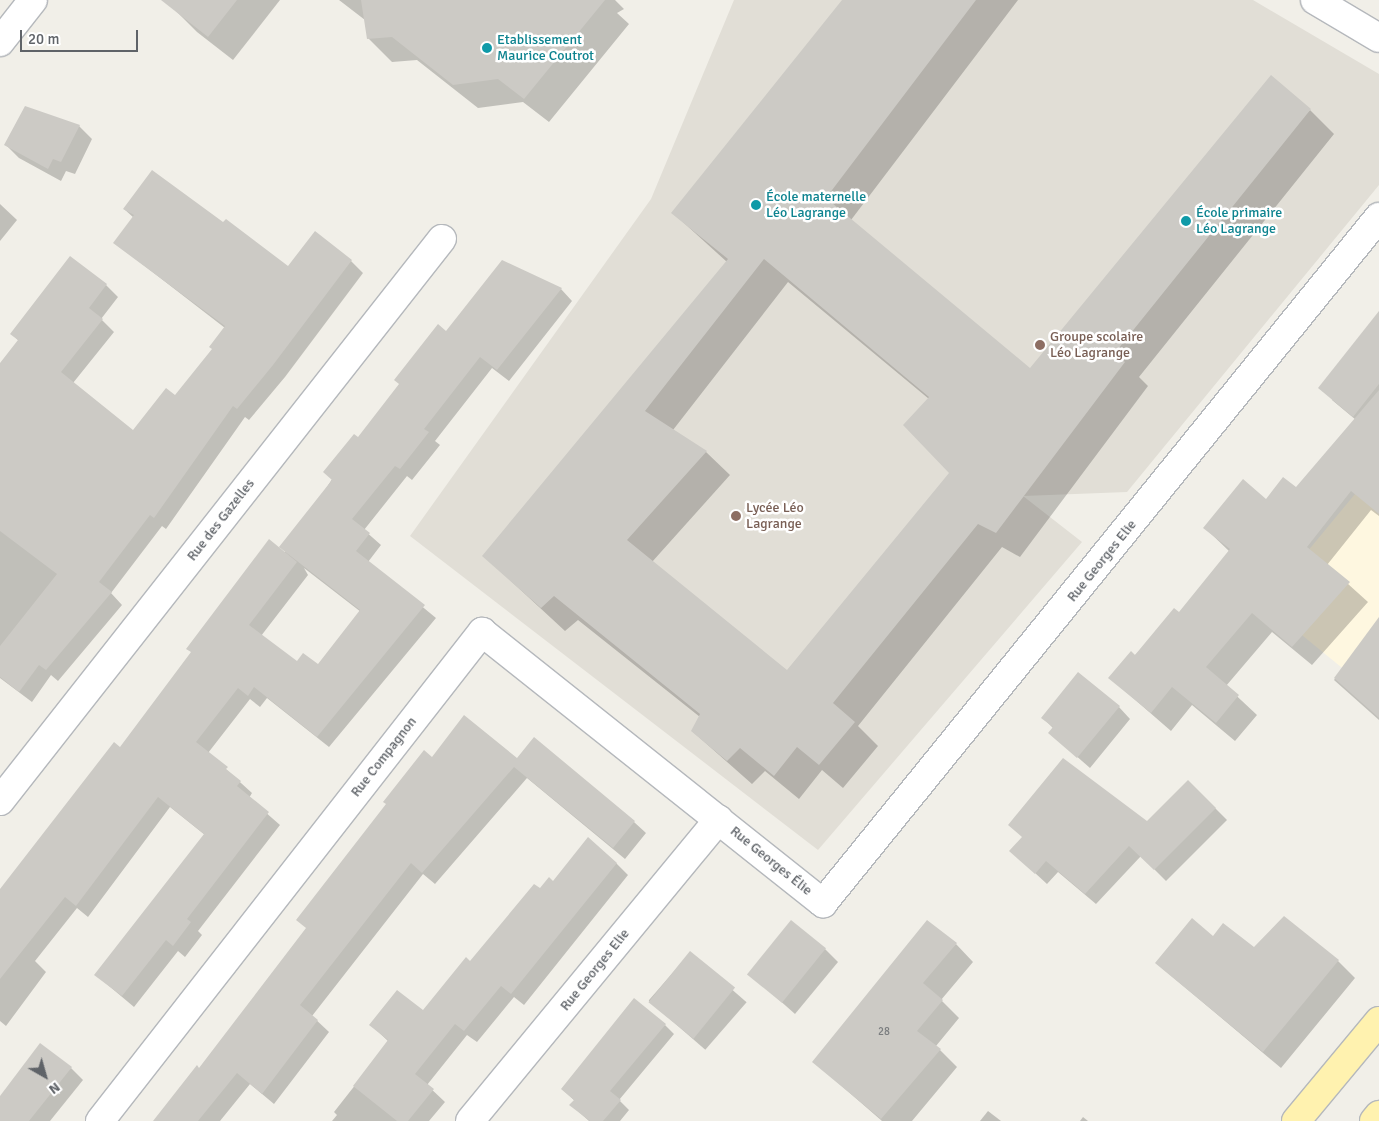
<!DOCTYPE html>
<meta charset="utf-8">
<style>
body{margin:0}
#map{position:relative;width:1379px;height:1121px;overflow:hidden;background:#f1efe8;font-family:Signika,sans-serif}
div>[style]{position:absolute}
.commercial>*{inset:0;background:#fef7e0}
.education>*{inset:0;background:#e1ded6}
.shadow>*{inset:0;background:#0003;transform-origin:0 0}
.building>*{inset:0;background:#cccac5;transform-origin:0 0}
.roads{filter:drop-shadow(1px 0 #b5b8bc) drop-shadow(-1px 0 #b5b8bc) drop-shadow(0 1px #b5b8bc) drop-shadow(0 -1px #b5b8bc)}
.street>*{height:28px;margin:-14px;padding:0 14px;transform-origin:14px;border-radius:14px;background:#fff}
.primary>*{height:28px;margin:-14px;padding:0 14px;transform-origin:14px;border-radius:14px;background:#fff2af}
.dots>*{width:14px;height:14px;translate:-50% -50%;box-sizing:border-box;border:2px solid #fff;border-radius:50%}
span{translate:-50% -50%;white-space:nowrap;text-align:center;line-height:1.15;-webkit-text-stroke:5px #fff;paint-order:stroke}
.number-label{font-size:11px;color:#7a7d7f}
.number-label span{-webkit-text-stroke-width:0}
.culture-label{font-size:14px;color:#0d838f}
.left{translate:0 -50%;text-align:left}
.education-label{font-size:14px;color:#785e54}
.street-label{font-size:14px;color:#5f6368}
.north{position:absolute;left:20px;top:1051px;width:50px;height:50px;-webkit-text-stroke:4px #fff;paint-order:stroke;rotate:142deg;font-size:14px;font-weight:700;line-height:20px;text-align:center;color:#5f6368}
.north::after{content:'';display:block;margin:auto;width:18px;height:22px;background:#5f6368;clip-path:polygon(50% 0,100% 100%,50% 72%,0 100%)}
.scale{position:absolute;left:20px;top:30px;width:118px;height:22px;box-sizing:border-box;border:2px solid #5f6368;border-top:0;padding-left:6px;font-size:15px;line-height:18px;white-space:nowrap;color:#5f6368;-webkit-text-stroke:4px #fff;paint-order:stroke}
</style>
<div id="map">
<div class="commercial">
<div style="clip-path:polygon(1379px 465px,1379px 698px,1264px 604px)"></div>
</div>
<div class="education">
<div style="clip-path:polygon(734px 0,1253px 0,1379px 74px,1379px 185px,1127px 492px,1023px 496px,1082px 542px,818px 850px,410px 536px,651px 199px)"></div>
</div>
<div class="shadow">
<div style="clip-path:polygon(171px 0,280px 0,233px 60px,197px 32px,172px 7px)"></div>
<div style="clip-path:polygon(339px 0,615px 0,624px 9px,617px 13px,629px 24px,549px 122px,523px 102px,478px 108px,417px 60px,392px 62px,368px 38px,365px 20px)"></div>
<div style="clip-path:polygon(evenodd,844px 0,1018px 0,851px 220px,1030px 370px,1310px 110px,1334px 134px,1139px 377px,1148px 386px,1020px 557px,1002px 547px,858px 726px,878px 746px,843px 788px,822px 770px,799px 799px,765px 771px,752px 784px,692px 731px,700px 717px,578px 620px,565px 631px,484px 556px,727px 262px,673px 213px,844px 0,788px 282px,929px 399px,951px 473px,787px 671px,652px 562px,730px 475px,706px 452px,673px 430px,788px 282px)"></div>
<div style="clip-path:polygon(79px 126px,92px 139px,75px 174px,66px 171px,61px 181px,19px 158px,6px 145px)"></div>
<div style="clip-path:polygon(0 204px,17px 220px,0 241px)"></div>
<div style="clip-path:polygon(124px 209px,223px 224px,288px 267px,351px 261px,363px 273px,285px 377px,249px 420px,245px 417px,166px 529px,162px 526px,111px 593px,122px 605px,58px 681px,51px 675px,32px 702px,0 678px,0 364px,19px 341px,12px 334px,106px 285px,118px 297px,101px 319px,114px 332px,73px 383px,133px 431px,175px 397px,214px 349px,225px 328px,115px 243px,134px 218px)"></div>
<div style="clip-path:polygon(evenodd,561px 289px,572px 301px,509px 381px,492px 368px,435px 441px,440px 445px,412px 480px,407px 476px,364px 530px,381px 545px,368px 562px,436px 618px,329px 747px,267px 698px,260px 707px,250px 699px,208px 753px,252px 793px,249px 798px,280px 825px,198px 931px,202px 935px,185px 957px,178px 951px,134px 1007px,96px 975px,205px 835px,170px 807px,88px 917px,77px 908px,35px 961px,46px 972px,6px 1026px,0 1021px,0 891px,285px 552px,358px 439px,446px 332px,561px 289px,304px 568px,361px 612px,318px 666px,297px 663px,261px 636px,308px 575px,304px 568px)"></div>
<div style="clip-path:polygon(1379px 325px,1379px 516px,1371px 510px,1327px 565px,1368px 602px,1312px 665px,1272px 632px,1226px 686px,1257px 715px,1235px 741px,1192px 705px,1171px 731px,1110px 678px,1180px 614px,1230px 552px,1205px 528px,1296px 489px,1356px 420px,1332px 400px)"></div>
<div style="clip-path:polygon(1379px 619px,1379px 720px,1334px 680px)"></div>
<div style="clip-path:polygon(1119px 707px,1130px 719px,1090px 768px,1050px 733px,1053px 728px,1043px 718px)"></div>
<div style="clip-path:polygon(433px 758px,517px 760px,634px 822px,646px 833px,625px 859px,527px 778px,435px 884px,423px 874px,312px 1016px,329px 1032px,274px 1104px,250px 1084px,220px 1121px,154px 1121px,200px 1069px,307px 929px)"></div>
<div style="clip-path:polygon(1188px 781px,1227px 820px,1166px 881px,1141px 856px,1096px 904px,1058px 872px,1047px 884px,1011px 851px,1147px 823px)"></div>
<div style="clip-path:polygon(616px 863px,628px 875px,524px 1005px,514px 997px,477px 1042px,467px 1035px,427px 1085px,445px 1102px,429px 1121px,332px 1121px,337px 1115px,334px 1112px,389px 1042px,371px 1025px,423px 1012px,540px 890px,554px 882px)"></div>
<div style="clip-path:polygon(1214px 937px,1255px 949px,1338px 961px,1355px 978px,1281px 1068px,1156px 963px)"></div>
<div style="clip-path:polygon(956px 944px,973px 962px,941px 1000px,959px 1018px,936px 1046px,957px 1067px,912px 1121px,882px 1121px,814px 1062px)"></div>
<div style="clip-path:polygon(825px 949px,838px 962px,795px 1014px,750px 974px)"></div>
<div style="left:690px;top:953px;width:75px;height:63px;rotate:41deg"></div>
<div style="clip-path:polygon(665px 1025px,674px 1034px,619px 1100px,629px 1110px,620px 1121px,589px 1121px,571px 1105px,575px 1101px,562px 1089px)"></div>
<div style="clip-path:polygon(71px 1068px,83px 1080px,50px 1121px,0 1121px,0 1098px)"></div>
<div style="clip-path:polygon(988px 1111px,1001px 1121px,980px 1121px)"></div>
<div style="clip-path:polygon(1083px 1117px,1088px 1121px,1080px 1121px)"></div>
</div>
<div class="building">
<div style="clip-path:polygon(161px 0,237px 0,208px 37px)"></div>
<div style="clip-path:polygon(361px 0,605px 0,524px 99px,498px 79px,453px 85px,392px 37px,367px 39px)"></div>
<div style="clip-path:polygon(evenodd,842px 0,976px 0,826px 198px,1030px 368px,1271px 75px,1311px 109px,1114px 354px,1125px 362px,996px 533px,978px 524px,833px 703px,855px 722px,819px 765px,797px 747px,774px 776px,740px 748px,727px 761px,691px 731px,700px 714px,554px 596px,541px 608px,482px 556px,728px 259px,671px 213px,842px 0,764px 259px,929px 397px,903px 425px,949px 473px,787px 670px,627px 540px,707px 451px,645px 411px,764px 259px)"></div>
<div style="clip-path:polygon(25px 106px,80px 125px,61px 162px,53px 159px,48px 169px,4px 145px)"></div>
<div style="clip-path:polygon(152px 170px,223px 222px,226px 219px,288px 266px,315px 231px,352px 260px,273px 365px,237px 409px,233px 406px,154px 518px,150px 515px,99px 582px,112px 592px,46px 670px,39px 665px,19px 692px,0 677px,0 646px,57px 574px,0 531px,0 363px,18px 340px,10px 334px,70px 256px,107px 284px,89px 308px,103px 319px,61px 372px,133px 430px,166px 388px,175px 395px,212px 349px,209px 347px,225px 326px,113px 243px,134px 215px,123px 209px)"></div>
<div style="clip-path:polygon(502px 260px,562px 288px,497px 370px,480px 357px,424px 429px,429px 432px,400px 469px,395px 466px,352px 519px,370px 533px,356px 551px,425px 605px,317px 737px,254px 687px,248px 696px,238px 688px,196px 742px,228px 767px,226px 769px,241px 781px,237px 786px,269px 812px,187px 919px,191px 922px,173px 946px,166px 940px,122px 996px,94px 975px,204px 834px,158px 797px,76px 906px,65px 897px,0 979px,0 889px,114px 742px,120px 747px,191px 652px,186px 649px,269px 539px,297px 562px,249px 625px,297px 661px,303px 653px,318px 664px,360px 610px,279px 547px,332px 480px,323px 472px,354px 434px,358px 437px,399px 384px,394px 380px,438px 324px,446px 331px)"></div>
<div style="clip-path:polygon(1379px 311px,1379px 384px,1353px 417px,1318px 388px)"></div>
<div style="clip-path:polygon(1379px 390px,1379px 514px,1351px 491px,1307px 547px,1350px 582px,1292px 647px,1252px 613px,1206px 667px,1239px 695px,1216px 723px,1172px 687px,1151px 713px,1108px 678px,1131px 651px,1135px 655px,1174px 608px,1179px 612px,1230px 549px,1203px 528px,1243px 479px,1266px 499px,1283px 477px,1296px 487px)"></div>
<div style="clip-path:polygon(1379px 617px,1379px 718px,1334px 678px)"></div>
<div style="clip-path:polygon(1078px 672px,1120px 706px,1077px 758px,1048px 733px,1053px 727px,1041px 718px)"></div>
<div style="clip-path:polygon(464px 715px,517px 758px,534px 737px,635px 821px,613px 848px,514px 767px,422px 873px,411px 863px,300px 1005px,318px 1020px,262px 1094px,237px 1073px,198px 1121px,153px 1121px,197px 1065px,199px 1068px,306px 928px,296px 920px,386px 804px,383px 802px,424px 750px,432px 757px)"></div>
<div style="clip-path:polygon(1063px 758px,1147px 821px,1188px 780px,1216px 808px,1154px 870px,1129px 846px,1085px 894px,1046px 861px,1035px 874px,1009px 851px,1022px 837px,1008px 825px)"></div>
<div style="clip-path:polygon(588px 837px,617px 863px,511px 994px,501px 986px,464px 1031px,455px 1024px,415px 1074px,434px 1089px,408px 1121px,397px 1121px,353px 1086px,388px 1040px,369px 1025px,397px 990px,423px 1010px,466px 957px,470px 961px,534px 884px,540px 888px,549px 877px,553px 881px)"></div>
<div style="clip-path:polygon(1284px 916px,1339px 960px,1263px 1052px,1155px 963px,1192px 918px,1213px 936px,1223px 923px,1254px 947px)"></div>
<div style="left:791px;top:920px;width:45px;height:70px;rotate:39deg"></div>
<div style="clip-path:polygon(927px 920px,957px 943px,923px 983px,943px 1000px,917px 1031px,941px 1049px,881px 1119px,812px 1062px)"></div>
<div style="left:690px;top:951px;width:58px;height:66px;rotate:39deg"></div>
<div style="clip-path:polygon(634px 998px,666px 1024px,610px 1091px,621px 1100px,603px 1121px,590px 1121px,569px 1105px,574px 1100px,561px 1089px)"></div>
<div style="clip-path:polygon(40px 1043px,72px 1067px,29px 1121px,0 1121px,0 1096px)"></div>
</div>
<div class="roads">
<div class="street">
<div style="left:1315px;top:0;width:74px;rotate:30.7deg"></div>
<div style="left:0;top:42px;width:53px;rotate:-51.8deg"></div>
<div style="left:0;top:801px;width:715px;rotate:-51.82deg"></div>
<div style="left:100px;top:1121px;width:621px;rotate:-52deg"></div>
<div style="left:482px;top:632px;width:436px;rotate:38.5deg"></div>
<div style="left:823px;top:903px;width:883px;rotate:-50.98deg"></div>
<div style="left:470px;top:1121px;width:391px;rotate:-50.5deg"></div>
</div>
<div class="primary">
<div style="left:1296px;top:1121px;width:130px;rotate:-50.3deg"></div>
<div style="left:1374px;top:1121px;width:8px;rotate:-50deg"></div>
</div>
</div>
<div class="dots">
<div style="left:487px;top:48px;background:#0f9aa8"></div>
<div style="left:756px;top:205px;background:#0f9aa8"></div>
<div style="left:1186px;top:221px;background:#0f9aa8"></div>
<div style="left:1040px;top:345px;background:#8d6e63"></div>
<div style="left:736px;top:516px;background:#8d6e63"></div>
</div>
<div class="number-label">
<span style="left:884px;top:1032px">28</span>
</div>
<div class="culture-label">
<span class="left" style="left:497px;top:48px">Etablissement<br>Maurice Coutrot</span>
<span class="left" style="left:766px;top:205px">École maternelle<br>Léo Lagrange</span>
<span class="left" style="left:1196px;top:221px">École primaire<br>Léo Lagrange</span>
</div>
<div class="education-label">
<span class="left" style="left:1050px;top:345px">Groupe scolaire<br>Léo Lagrange</span>
<span class="left" style="left:746px;top:516px">Lycée Léo<br>Lagrange</span>
</div>
<div class="street-label">
<span style="left:221px;top:520px;rotate:-52deg">Rue des Gazelles</span>
<span style="left:1102px;top:561px;rotate:-51deg">Rue Georges Elie</span>
<span style="left:384px;top:757px;rotate:-52deg">Rue Compagnon</span>
<span style="left:771px;top:861px;rotate:39deg">Rue Georges Élie</span>
<span style="left:595px;top:970px;rotate:-51deg">Rue Georges Elie</span>
</div>
<div class="north">N</div>
<div class="scale">20 m</div>
</div>
